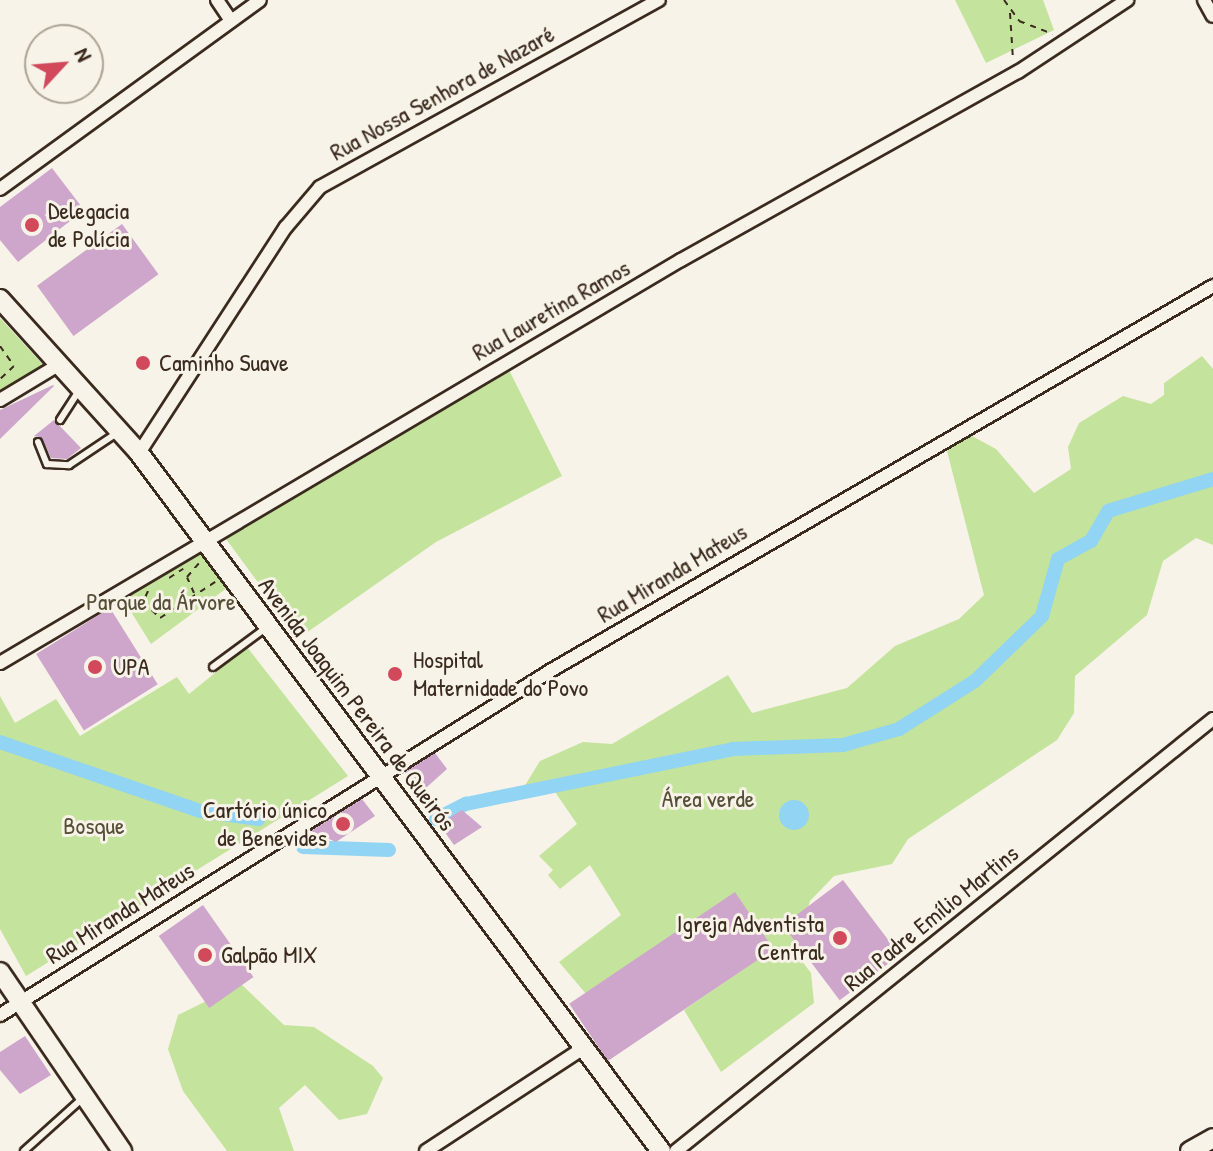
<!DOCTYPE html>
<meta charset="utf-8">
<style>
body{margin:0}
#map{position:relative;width:1213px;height:1151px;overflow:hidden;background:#f7f3e8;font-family:"Patrick Hand",sans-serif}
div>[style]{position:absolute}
.green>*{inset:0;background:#c4e39c}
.water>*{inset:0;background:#91d4f3}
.round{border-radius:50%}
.canal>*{height:14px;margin:-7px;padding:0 7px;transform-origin:7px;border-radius:7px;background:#91d4f3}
.building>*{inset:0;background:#cea5cb;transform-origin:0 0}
.path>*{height:2px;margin-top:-1px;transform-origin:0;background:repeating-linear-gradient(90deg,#3b2a1e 0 6px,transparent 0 12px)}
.roads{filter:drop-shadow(2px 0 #3b2a1e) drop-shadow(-2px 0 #3b2a1e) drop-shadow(0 2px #3b2a1e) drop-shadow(0 -2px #3b2a1e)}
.lane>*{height:6px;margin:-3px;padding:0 3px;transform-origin:3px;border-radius:3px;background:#f7f3e8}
.street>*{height:12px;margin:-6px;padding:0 6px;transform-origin:6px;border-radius:6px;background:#f7f3e8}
.secondary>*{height:18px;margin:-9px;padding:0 9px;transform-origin:9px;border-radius:9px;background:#f7f3e8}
.dots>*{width:22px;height:22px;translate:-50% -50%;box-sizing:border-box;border:4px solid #f7f3e8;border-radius:50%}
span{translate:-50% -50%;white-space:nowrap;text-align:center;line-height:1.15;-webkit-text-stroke:6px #f7f3e8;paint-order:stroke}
.street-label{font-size:24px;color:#3b2a1e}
.poi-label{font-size:24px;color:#3b2a1e}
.left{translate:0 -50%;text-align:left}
.right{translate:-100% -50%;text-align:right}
.park-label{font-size:24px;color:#564f37}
.north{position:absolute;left:24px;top:24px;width:80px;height:80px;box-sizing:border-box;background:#f7f3e8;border:2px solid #aca397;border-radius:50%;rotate:64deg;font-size:22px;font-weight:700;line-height:32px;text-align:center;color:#3b2a1e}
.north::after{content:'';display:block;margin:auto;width:28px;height:36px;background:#d1495b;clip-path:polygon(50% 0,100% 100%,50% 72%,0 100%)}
</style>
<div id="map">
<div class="green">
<div style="clip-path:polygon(955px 0,1043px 0,1054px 30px,986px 63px)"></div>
<div style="clip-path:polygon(0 318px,46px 368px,0 394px)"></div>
<div style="clip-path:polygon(1202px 356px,1213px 369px,1213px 545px,1196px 538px,1163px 561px,1147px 615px,1075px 676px,1074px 713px,1057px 740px,908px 839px,892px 864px,834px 876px,810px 901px,795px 952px,811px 973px,814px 1003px,721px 1072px,684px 1010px,773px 949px,735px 893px,587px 995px,559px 962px,621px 915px,590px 865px,560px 889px,548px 875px,553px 870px,539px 856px,577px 824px,551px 786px,524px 787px,540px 761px,583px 742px,612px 744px,728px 675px,752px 713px,847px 688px,895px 646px,959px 619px,984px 595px,947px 451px,970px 435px,996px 449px,1034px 493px,1071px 469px,1068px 447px,1079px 423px,1123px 396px,1151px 404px,1164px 395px,1164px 383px)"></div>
<div style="clip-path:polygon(507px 366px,562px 476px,436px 542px,299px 638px,226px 539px)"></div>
<div style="clip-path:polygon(201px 544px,231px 585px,151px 644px,120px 594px)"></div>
<div style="clip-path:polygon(247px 647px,348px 776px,26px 976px,0 929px,0 696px,15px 723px,56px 699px,80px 736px,177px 677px,189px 694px)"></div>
<div style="clip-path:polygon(241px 984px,284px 1025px,314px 1027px,373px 1066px,383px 1078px,367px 1114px,339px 1120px,305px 1085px,279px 1108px,294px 1151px,227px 1151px,183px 1091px,168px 1049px,178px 1015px)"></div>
</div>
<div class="water">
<div class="round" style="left:779px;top:800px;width:30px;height:30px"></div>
</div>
<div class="canal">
<div style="left:0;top:742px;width:212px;rotate:19deg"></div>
<div style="left:200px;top:811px;width:59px;rotate:7.9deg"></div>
<div style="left:436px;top:819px;width:34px;rotate:-27deg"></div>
<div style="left:466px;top:804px;width:273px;rotate:-11.6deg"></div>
<div style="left:733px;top:749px;width:110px;rotate:-2.1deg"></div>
<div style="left:843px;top:745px;width:58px;rotate:-15.9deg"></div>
<div style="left:899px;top:729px;width:90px;rotate:-32.3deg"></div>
<div style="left:975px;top:681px;width:93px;rotate:-44.1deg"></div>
<div style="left:1042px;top:616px;width:59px;rotate:-74.3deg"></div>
<div style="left:1058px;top:559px;width:38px;rotate:-29deg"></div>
<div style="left:1091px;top:541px;width:34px;rotate:-60deg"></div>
<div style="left:1108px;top:511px;width:110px;rotate:-16.9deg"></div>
<div style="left:303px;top:847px;width:86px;rotate:2deg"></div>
</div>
<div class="building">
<div style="clip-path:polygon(52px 168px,84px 210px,18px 262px,0 240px,0 207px)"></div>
<div style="left:122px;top:224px;width:62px;height:105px;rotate:54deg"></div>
<div style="clip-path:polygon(53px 385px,54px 386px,0 439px,0 410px)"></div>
<div style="clip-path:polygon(54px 420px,81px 448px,67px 459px,51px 458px,42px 438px,34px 436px)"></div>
<div style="left:110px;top:608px;width:90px;height:87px;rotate:58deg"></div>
<div style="clip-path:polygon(435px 753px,447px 769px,418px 795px,405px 772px)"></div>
<div style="clip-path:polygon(362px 799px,375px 816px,336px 842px,311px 831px)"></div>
<div style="clip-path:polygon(462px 810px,482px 827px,454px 845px,439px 824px)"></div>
<div style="left:843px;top:880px;width:94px;height:75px;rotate:53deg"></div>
<div style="left:735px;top:892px;width:69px;height:200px;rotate:56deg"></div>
<div style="left:203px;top:905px;width:88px;height:54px;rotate:55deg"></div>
<div style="clip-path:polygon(25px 1036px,51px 1075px,20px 1094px,0 1070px,0 1052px)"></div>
</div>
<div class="path">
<div style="left:1004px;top:0;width:26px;rotate:54deg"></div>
<div style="left:1019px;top:21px;width:36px;rotate:21deg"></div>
<div style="left:1010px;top:13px;width:47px;rotate:86.3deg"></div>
<div style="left:0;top:346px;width:24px;rotate:55deg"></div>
<div style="left:14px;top:366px;width:19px;rotate:137deg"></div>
<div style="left:169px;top:578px;width:17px;rotate:-33deg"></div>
<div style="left:148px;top:591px;width:12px;rotate:114deg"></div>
<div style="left:143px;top:602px;width:23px;rotate:43deg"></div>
<div style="left:160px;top:618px;width:66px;rotate:-33.2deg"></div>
<div style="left:194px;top:593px;width:17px;rotate:-114deg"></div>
<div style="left:187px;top:577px;width:18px;rotate:-49deg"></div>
</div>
<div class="roads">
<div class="lane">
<div style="left:60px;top:420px;width:37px;rotate:-57deg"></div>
<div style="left:38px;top:442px;width:24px;rotate:68deg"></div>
<div style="left:47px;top:464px;width:22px;rotate:3deg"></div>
<div style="left:69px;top:465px;width:58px;rotate:-33.7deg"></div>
<div style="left:213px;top:667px;width:67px;rotate:-36.5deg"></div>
<div style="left:24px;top:1151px;width:81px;rotate:-42deg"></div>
</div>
<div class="street">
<div style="left:217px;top:0;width:25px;rotate:56deg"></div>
<div style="left:1204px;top:0;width:18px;rotate:61deg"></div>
<div style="left:0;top:189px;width:321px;rotate:-36deg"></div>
<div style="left:0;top:400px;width:70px;rotate:-31deg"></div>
<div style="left:139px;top:453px;width:270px;rotate:-57deg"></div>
<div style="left:286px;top:227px;width:52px;rotate:-49.6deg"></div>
<div style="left:320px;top:187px;width:387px;rotate:-28.9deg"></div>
<div style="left:0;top:663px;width:791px;rotate:-30.62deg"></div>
<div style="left:681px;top:260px;width:386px;rotate:-29.2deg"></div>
<div style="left:1018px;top:72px;width:131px;rotate:-33.4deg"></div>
<div style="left:0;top:1015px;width:649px;rotate:-32.02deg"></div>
<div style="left:550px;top:671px;width:767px;rotate:-30.14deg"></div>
<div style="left:426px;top:1151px;width:186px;rotate:-33.2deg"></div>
<div style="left:676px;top:1151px;width:689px;rotate:-38.82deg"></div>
</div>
<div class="secondary">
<div style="left:0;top:299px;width:207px;rotate:47.9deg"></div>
<div style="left:139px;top:453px;width:872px;rotate:53.21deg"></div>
<div style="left:0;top:972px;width:217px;rotate:55.7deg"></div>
<div style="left:1190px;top:1151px;width:26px;rotate:-29deg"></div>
</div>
</div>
<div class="dots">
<div style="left:32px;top:225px;background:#d1495b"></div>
<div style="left:143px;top:363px;background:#d1495b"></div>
<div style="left:95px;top:667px;background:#d1495b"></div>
<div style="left:395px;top:674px;background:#d1495b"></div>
<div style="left:343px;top:824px;background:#d1495b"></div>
<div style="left:840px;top:938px;background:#d1495b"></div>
<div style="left:205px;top:955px;background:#d1495b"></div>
</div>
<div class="street-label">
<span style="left:442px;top:93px;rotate:-29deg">Rua Nossa Senhora de Nazaré</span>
<span style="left:551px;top:310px;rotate:-30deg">Rua Lauretina Ramos</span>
<span style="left:672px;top:573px;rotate:-31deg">Rua Miranda Mateus</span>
<span style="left:357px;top:704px;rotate:53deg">Avenida Joaquim Pereira de Queirós</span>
<span style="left:120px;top:913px;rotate:-32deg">Rua Miranda Mateus</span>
<span style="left:931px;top:918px;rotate:-39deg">Rua Padre Emílio Martins</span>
</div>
<div class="poi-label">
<span class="left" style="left:48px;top:225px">Delegacia<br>de Polícia</span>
<span class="left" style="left:159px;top:363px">Caminho Suave</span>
<span class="left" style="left:413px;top:674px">Hospital<br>Maternidade do Povo</span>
<span class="left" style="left:113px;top:667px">UPA</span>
<span class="right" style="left:327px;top:824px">Cartório único<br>de Benevides</span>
<span class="right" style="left:824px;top:938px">Igreja Adventista<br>Central</span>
<span class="left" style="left:221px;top:955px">Galpão MIX</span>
</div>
<div class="park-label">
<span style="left:161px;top:602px">Parque da Árvore</span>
<span style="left:708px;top:799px">Área verde</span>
<span style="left:94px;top:826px">Bosque</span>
</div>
<div class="north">N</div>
</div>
